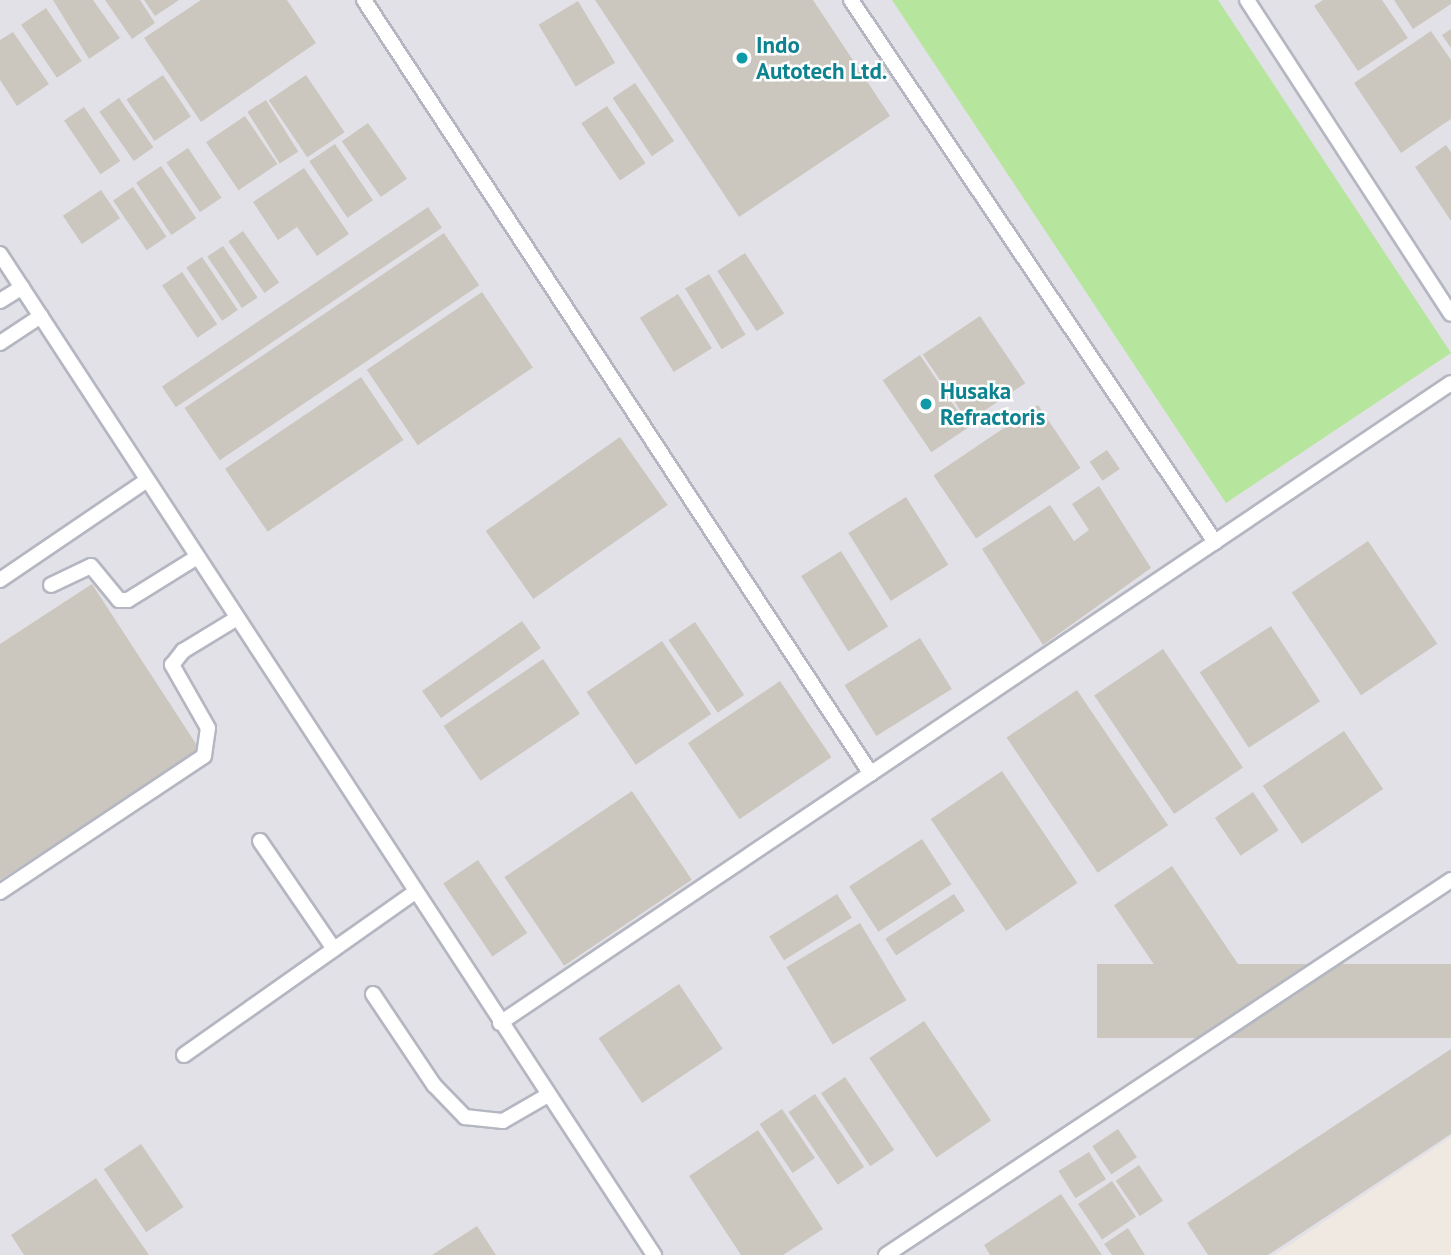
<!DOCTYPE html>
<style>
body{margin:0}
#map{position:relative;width:1451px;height:1255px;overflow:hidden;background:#efe9e1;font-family:"PT Sans",sans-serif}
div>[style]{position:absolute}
.industrial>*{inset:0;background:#e3e1e8}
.green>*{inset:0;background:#b6e59e}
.building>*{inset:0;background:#cbc7bf;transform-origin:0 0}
.roads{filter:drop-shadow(2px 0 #b4b7c1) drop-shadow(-2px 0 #b4b7c1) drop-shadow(0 2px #b4b7c1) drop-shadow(0 -2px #b4b7c1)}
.lane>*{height:14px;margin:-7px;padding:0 7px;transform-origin:7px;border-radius:7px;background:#fff}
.dots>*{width:19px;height:19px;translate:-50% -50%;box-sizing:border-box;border:4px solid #fff;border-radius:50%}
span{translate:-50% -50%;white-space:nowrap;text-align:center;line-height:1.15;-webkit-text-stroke:5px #fff;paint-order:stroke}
.culture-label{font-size:23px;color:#0d838f;font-weight:700}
.left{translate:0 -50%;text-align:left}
</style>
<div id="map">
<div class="industrial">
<div style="clip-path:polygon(0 0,1451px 0,1451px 1137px,1274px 1255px,0 1255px)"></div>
</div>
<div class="green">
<div style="clip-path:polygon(892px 0,1218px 0,1451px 353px,1226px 503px)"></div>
</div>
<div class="building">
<div style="clip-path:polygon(53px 0,93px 0,120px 38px,89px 59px)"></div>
<div style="clip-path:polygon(105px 0,140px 0,155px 23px,132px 39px)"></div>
<div style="clip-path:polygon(144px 0,179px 0,155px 16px)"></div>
<div style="clip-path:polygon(201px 0,287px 0,316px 43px,201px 122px,144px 38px)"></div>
<div style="clip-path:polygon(595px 0,813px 0,890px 116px,739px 217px)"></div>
<div style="clip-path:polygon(1323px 0,1382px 0,1408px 38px,1358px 71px,1314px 6px)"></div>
<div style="clip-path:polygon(1394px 0,1451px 0,1451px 4px,1413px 29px)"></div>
<div style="left:578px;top:1px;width:72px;height:46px;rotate:59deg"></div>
<div style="left:46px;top:8px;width:64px;height:30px;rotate:56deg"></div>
<div style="clip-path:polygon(1451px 29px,1451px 48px,1442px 35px)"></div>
<div style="clip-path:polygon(1431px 31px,1451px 60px,1451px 119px,1401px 153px,1354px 83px)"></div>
<div style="clip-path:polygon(13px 32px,49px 84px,17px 106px,0 80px,0 40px)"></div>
<div style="left:163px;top:75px;width:50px;height:44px;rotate:56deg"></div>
<div style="left:306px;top:75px;width:69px;height:45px;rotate:56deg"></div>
<div style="left:635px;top:83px;width:70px;height:27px;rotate:56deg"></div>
<div style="left:119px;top:98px;width:60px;height:24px;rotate:55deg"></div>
<div style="left:266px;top:100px;width:61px;height:22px;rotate:58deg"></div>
<div style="left:607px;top:106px;width:69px;height:31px;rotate:56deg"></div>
<div style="left:84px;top:107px;width:65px;height:24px;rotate:56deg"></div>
<div style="left:245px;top:116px;width:58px;height:47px;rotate:56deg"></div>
<div style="left:368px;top:123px;width:68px;height:32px;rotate:55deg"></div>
<div style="left:335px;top:144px;width:68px;height:31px;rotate:56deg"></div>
<div style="clip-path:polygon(1446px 145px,1451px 152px,1451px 221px,1415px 167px)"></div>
<div style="left:188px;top:148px;width:60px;height:26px;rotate:56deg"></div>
<div style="left:161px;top:166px;width:63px;height:30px;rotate:56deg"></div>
<div style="clip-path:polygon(304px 168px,349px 234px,317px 256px,297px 227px,278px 240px,253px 202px)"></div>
<div style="left:133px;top:187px;width:60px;height:24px;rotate:56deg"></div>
<div style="left:101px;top:190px;width:34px;height:46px;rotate:56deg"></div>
<div style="left:428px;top:207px;width:25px;height:321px;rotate:56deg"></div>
<div style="left:243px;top:231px;width:63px;height:18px;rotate:55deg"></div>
<div style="left:444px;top:233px;width:63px;height:313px;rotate:56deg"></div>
<div style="left:223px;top:246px;width:62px;height:19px;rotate:56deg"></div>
<div style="left:745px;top:253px;width:72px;height:33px;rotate:57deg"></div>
<div style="left:202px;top:257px;width:64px;height:19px;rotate:56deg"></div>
<div style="left:182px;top:272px;width:63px;height:24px;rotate:56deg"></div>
<div style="left:709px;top:274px;width:71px;height:28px;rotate:59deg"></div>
<div style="left:482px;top:292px;width:91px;height:139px;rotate:56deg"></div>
<div style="left:678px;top:294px;width:64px;height:45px;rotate:58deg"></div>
<div style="left:980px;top:316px;width:81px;height:69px;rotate:56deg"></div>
<div style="left:920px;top:355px;width:87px;height:45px;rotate:56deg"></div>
<div style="left:361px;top:377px;width:76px;height:164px;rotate:56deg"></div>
<div style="left:1038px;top:405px;width:76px;height:126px;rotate:56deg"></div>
<div style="left:620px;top:437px;width:83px;height:164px;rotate:55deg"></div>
<div style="left:1107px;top:450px;width:23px;height:21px;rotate:56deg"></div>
<div style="clip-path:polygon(1099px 486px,1151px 568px,1043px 645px,982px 549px,1050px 505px,1074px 541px,1089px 530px,1072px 504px)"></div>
<div style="left:906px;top:497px;width:80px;height:68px;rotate:58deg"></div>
<div style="left:1368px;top:541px;width:124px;height:92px;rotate:56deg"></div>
<div style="left:841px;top:551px;width:89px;height:47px;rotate:58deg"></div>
<div style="clip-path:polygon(92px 584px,200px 750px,0 880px,0 644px)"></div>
<div style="left:522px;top:621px;width:33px;height:122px;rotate:55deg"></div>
<div style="left:695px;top:622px;width:88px;height:32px;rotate:56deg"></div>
<div style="left:1271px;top:626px;width:90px;height:85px;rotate:57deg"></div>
<div style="left:920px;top:638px;width:60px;height:89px;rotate:58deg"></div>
<div style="left:662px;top:641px;width:88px;height:91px;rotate:56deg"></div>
<div style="left:1163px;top:649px;width:143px;height:83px;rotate:56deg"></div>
<div style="left:543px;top:659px;width:66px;height:120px;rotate:56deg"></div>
<div style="left:780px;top:681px;width:92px;height:111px;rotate:56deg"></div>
<div style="left:1077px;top:690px;width:163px;height:85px;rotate:56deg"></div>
<div style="left:1344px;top:731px;width:70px;height:98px;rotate:56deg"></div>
<div style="left:1002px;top:771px;width:135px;height:86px;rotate:56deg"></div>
<div style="left:632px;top:791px;width:107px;height:154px;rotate:56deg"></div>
<div style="left:1253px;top:792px;width:46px;height:46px;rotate:56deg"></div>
<div style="left:922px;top:839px;width:54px;height:87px;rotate:57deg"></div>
<div style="left:478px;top:860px;width:88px;height:42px;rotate:56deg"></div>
<div style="left:1172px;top:866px;width:122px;height:70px;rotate:56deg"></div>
<div style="left:837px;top:894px;width:28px;height:80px;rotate:58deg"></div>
<div style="left:954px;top:894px;width:20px;height:82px;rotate:57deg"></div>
<div style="left:860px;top:923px;width:90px;height:86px;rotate:59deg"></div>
<div style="left:1451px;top:964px;width:74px;height:354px;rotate:90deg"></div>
<div style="left:679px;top:984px;width:78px;height:97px;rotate:56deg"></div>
<div style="left:924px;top:1021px;width:120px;height:66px;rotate:56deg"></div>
<div style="clip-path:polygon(1451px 1049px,1451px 1134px,1268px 1255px,1208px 1255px,1187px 1223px)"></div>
<div style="left:845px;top:1077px;width:88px;height:29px;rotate:56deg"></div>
<div style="left:815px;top:1094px;width:88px;height:32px;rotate:56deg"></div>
<div style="left:782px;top:1109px;width:59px;height:27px;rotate:56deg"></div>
<div style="left:1118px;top:1129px;width:34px;height:31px;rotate:56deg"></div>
<div style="clip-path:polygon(758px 1130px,823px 1229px,783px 1255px,741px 1255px,689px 1176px)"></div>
<div style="left:141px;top:1144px;width:76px;height:45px;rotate:56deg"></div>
<div style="left:1089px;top:1152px;width:32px;height:36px;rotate:58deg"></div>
<div style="left:1139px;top:1165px;width:43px;height:28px;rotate:56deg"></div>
<div style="clip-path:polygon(96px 1178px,149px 1255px,24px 1255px,11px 1235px)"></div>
<div style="left:1112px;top:1181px;width:43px;height:41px;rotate:56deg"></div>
<div style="clip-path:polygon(1061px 1194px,1102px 1255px,990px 1255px,984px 1245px)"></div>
<div style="clip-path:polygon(477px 1226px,496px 1255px,432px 1255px)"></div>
<div style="clip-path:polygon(1128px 1228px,1145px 1255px,1112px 1255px,1104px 1244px)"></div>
</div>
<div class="roads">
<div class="lane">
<div style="left:364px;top:0;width:925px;rotate:56.77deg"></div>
<div style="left:851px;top:0;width:653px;rotate:56.12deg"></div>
<div style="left:1247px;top:0;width:374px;rotate:57deg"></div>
<div style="left:0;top:254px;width:1196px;rotate:56.84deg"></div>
<div style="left:0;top:301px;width:26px;rotate:-32deg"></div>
<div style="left:0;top:343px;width:49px;rotate:-33.4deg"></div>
<div style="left:0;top:580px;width:178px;rotate:-34.2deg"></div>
<div style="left:51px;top:585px;width:44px;rotate:-25.4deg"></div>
<div style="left:91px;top:566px;width:44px;rotate:50.5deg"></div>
<div style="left:119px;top:600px;width:9px"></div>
<div style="left:128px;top:600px;width:81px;rotate:-31.9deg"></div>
<div style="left:260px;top:841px;width:131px;rotate:55.6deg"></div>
<div style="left:0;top:892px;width:245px;rotate:-33.7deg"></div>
<div style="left:204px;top:756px;width:28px;rotate:-82deg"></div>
<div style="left:208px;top:728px;width:73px;rotate:-119.7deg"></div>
<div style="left:172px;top:665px;width:18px;rotate:-52deg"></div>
<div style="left:183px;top:651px;width:63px;rotate:-31.4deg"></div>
<div style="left:373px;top:994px;width:110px;rotate:56.2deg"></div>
<div style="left:434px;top:1085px;width:45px;rotate:45.9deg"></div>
<div style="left:465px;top:1117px;width:38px;rotate:6deg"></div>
<div style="left:503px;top:1121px;width:52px;rotate:-30deg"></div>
<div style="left:500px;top:1023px;width:1146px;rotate:-33.94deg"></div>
<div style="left:184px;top:1055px;width:283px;rotate:-35.2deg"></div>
<div style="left:886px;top:1255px;width:678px;rotate:-33.57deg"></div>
</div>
</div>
<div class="dots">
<div style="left:742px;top:58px;background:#0f9aa8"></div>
<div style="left:926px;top:404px;background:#0f9aa8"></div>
</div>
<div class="culture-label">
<span class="left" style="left:756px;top:58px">Indo<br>Autotech Ltd.</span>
<span class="left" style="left:940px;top:404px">Husaka<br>Refractoris</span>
</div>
</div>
